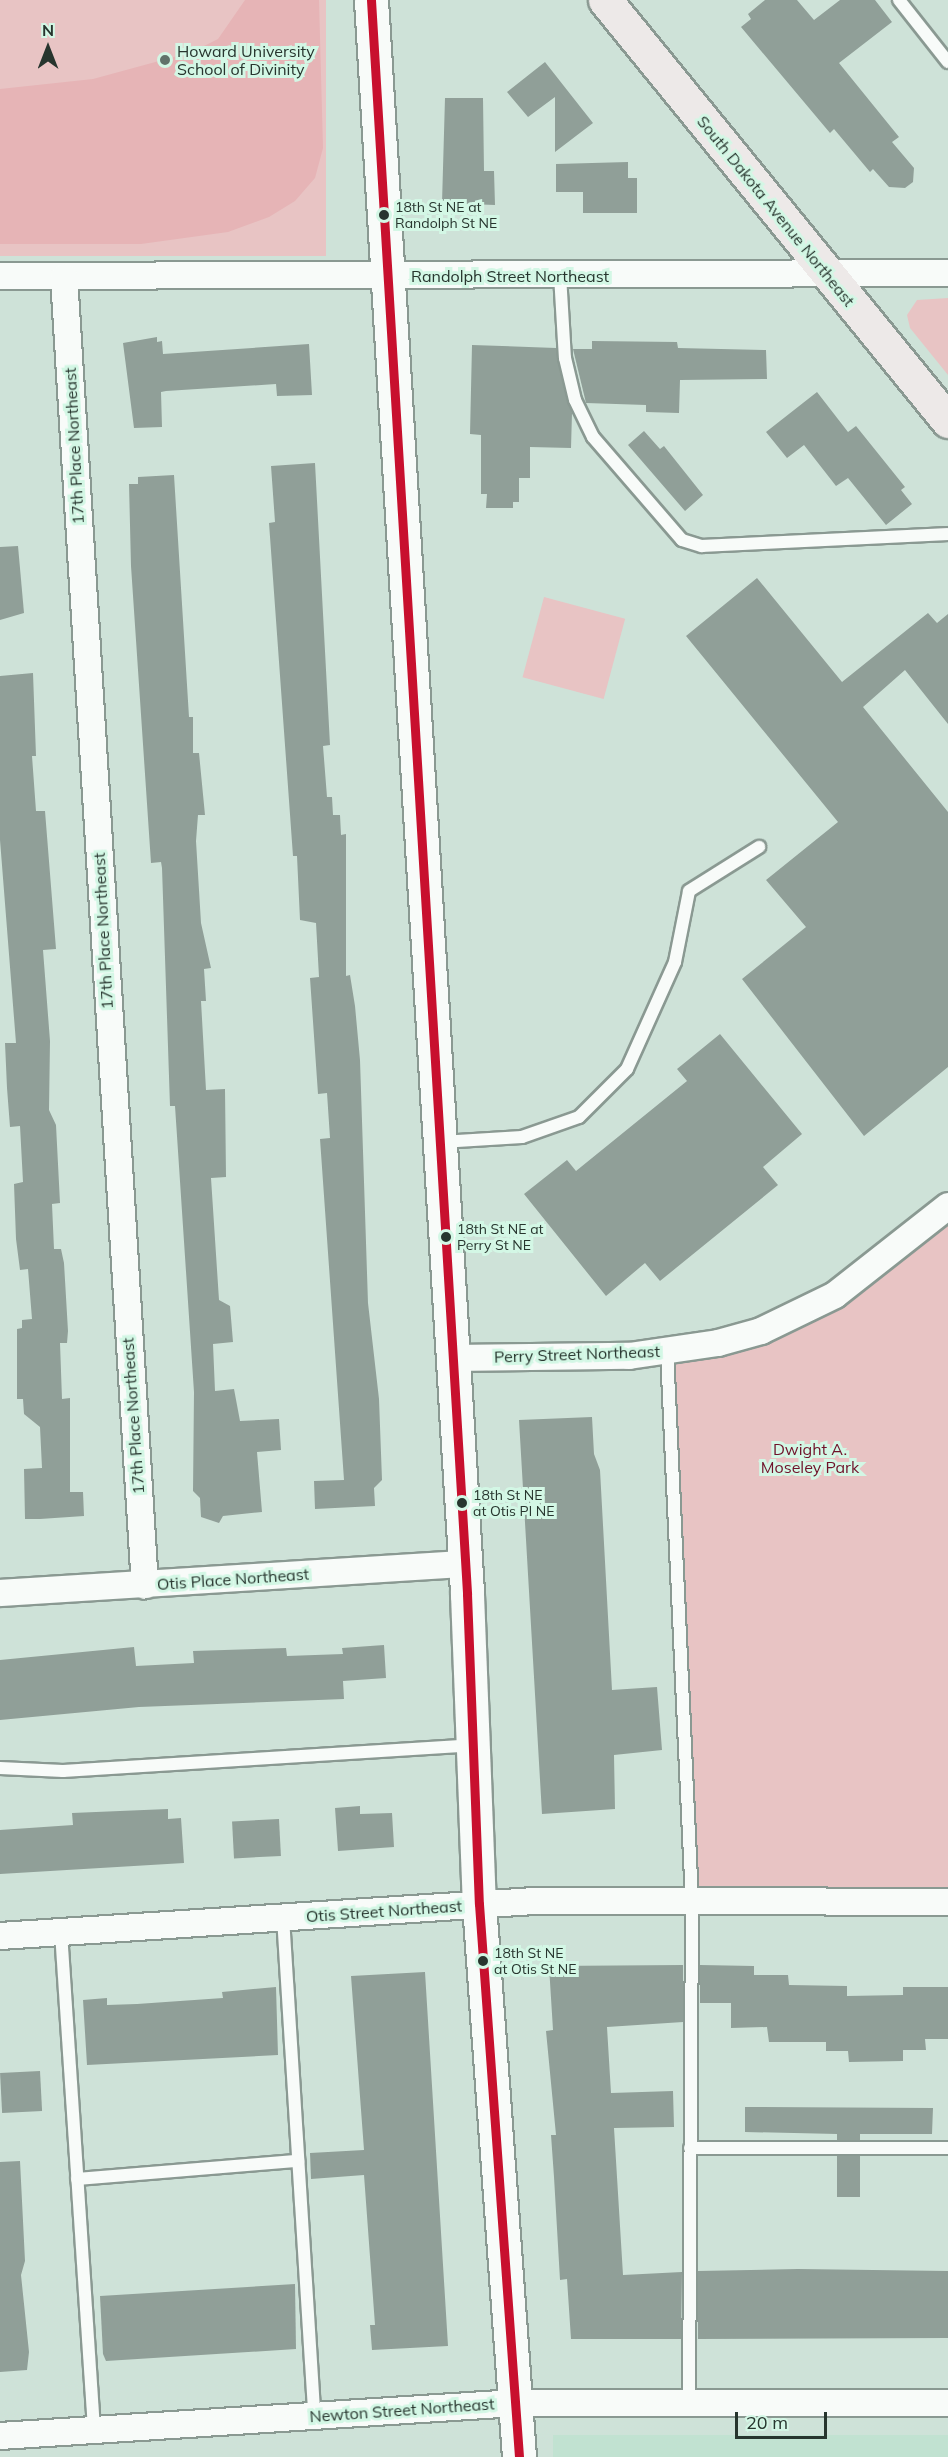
<!DOCTYPE html>
<style>
body{margin:0}
#map{position:relative;width:948px;height:2457px;overflow:hidden;background:#cee2d8;font-family:Mulish,sans-serif}
div>[style]{position:absolute}
.built>*{inset:0;background:#c1e2d1;transform-origin:0 0}
.green>*{inset:0;background:#e8c4c4;transform-origin:0 0}
.forest>*{inset:0;background:#e6b4b6}
.building>*{inset:0;background:#909f98;transform-origin:0 0}
.roads{filter:drop-shadow(2px 0 #8a9992) drop-shadow(-2px 0 #8a9992) drop-shadow(0 2px #8a9992) drop-shadow(0 -2px #8a9992)}
.lane>*{height:12px;margin:-6px;padding:0 6px;transform-origin:6px;border-radius:6px;background:#f8fbf9}
.street>*{height:26px;margin:-13px;padding:0 13px;transform-origin:13px;border-radius:13px;background:#f8fbf9}
.secondary>*{height:33px;margin:-16.5px;padding:0 16.5px;transform-origin:16.5px;border-radius:16.5px;background:#f8fbf9}
.primary>*{height:33px;margin:-16.5px;padding:0 16.5px;transform-origin:16.5px;border-radius:16.5px;background:#ede9e8}
.bus-1>*{height:9px;margin:-4.5px;padding:0 4.5px;transform-origin:4.5px;border-radius:4.5px;background:#c8102e}
.dots>*{width:16px;height:16px;translate:-50% -50%;box-sizing:border-box;border:3px solid #d3f7e5;border-radius:50%}
span{translate:-50% -50%;white-space:nowrap;text-align:center;line-height:1.15;-webkit-text-stroke:6px #d3f7e5;paint-order:stroke}
.bus-label{font-size:14px;color:#27352e}
.left{translate:0 -50%;text-align:left}
.poi-label{font-size:16px;color:#27352e}
.street-label{font-size:16px;color:#27352e}
.park-label{font-size:16px;color:#6f1129}
.north{position:absolute;left:18px;top:18px;width:60px;height:60px;-webkit-text-stroke:4px #d3f7e5;paint-order:stroke;rotate:0deg;font-size:16px;font-weight:700;line-height:24px;text-align:center;color:#27352e}
.north::after{content:'';display:block;margin:auto;width:21px;height:27px;background:#27352e;clip-path:polygon(50% 0,100% 100%,50% 72%,0 100%)}
.scale{position:absolute;left:735px;top:2412px;width:92px;height:27px;box-sizing:border-box;border:3px solid #27352e;border-top:0;padding-left:8px;font-size:18px;line-height:21px;white-space:nowrap;color:#27352e;-webkit-text-stroke:4px #d3f7e5;paint-order:stroke}
</style>
<div id="map">
<div class="built">
<div style="left:553px;top:2435px;width:395px;height:22px"></div>
</div>
<div class="green">
<div style="left:0;top:0;width:326px;height:256px"></div>
<div style="clip-path:polygon(948px 298px,948px 375px,910px 328px,907px 315px,917px 300px)"></div>
<div style="left:544px;top:597px;width:84px;height:83px;rotate:15deg"></div>
<div style="clip-path:polygon(948px 1205px,948px 1902px,692px 1901px,667px 1351px,811px 1309px)"></div>
</div>
<div class="forest">
<div style="clip-path:polygon(245px 0,319px 0,323px 148px,315px 178px,295px 201px,269px 217px,228px 232px,141px 244px,0 244px,0 89px,93px 79px,192px 52px,218px 39px)"></div>
</div>
<div class="building">
<div style="clip-path:polygon(765px 0,797px 0,814px 20px,840px 0,875px 0,892px 22px,839px 63px,899px 137px,892px 142px,914px 168px,913px 182px,905px 188px,889px 187px,873px 169px,870px 172px,834px 129px,830px 133px,741px 27px,751px 19px,748px 14px)"></div>
<div style="clip-path:polygon(545px 62px,593px 123px,555px 152px,555px 97px,528px 117px,507px 92px)"></div>
<div style="clip-path:polygon(445px 98px,483px 98px,484px 171px,494px 171px,495px 205px,442px 203px)"></div>
<div style="clip-path:polygon(628px 162px,628px 178px,637px 178px,637px 213px,583px 213px,583px 192px,556px 192px,556px 164px)"></div>
<div style="clip-path:polygon(157px 337px,157px 342px,162px 341px,163px 354px,309px 344px,312px 395px,277px 396px,276px 384px,166px 391px,161px 392px,162px 427px,134px 428px,123px 343px)"></div>
<div style="clip-path:polygon(592px 341px,677px 342px,678px 348px,766px 350px,767px 379px,680px 380px,679px 413px,646px 412px,646px 405px,586px 403px,573px 349px,592px 349px)"></div>
<div style="clip-path:polygon(472px 345px,556px 348px,572px 413px,571px 448px,530px 447px,530px 478px,519px 478px,519px 502px,513px 502px,513px 508px,486px 508px,487px 494px,481px 494px,481px 435px,470px 434px)"></div>
<div style="clip-path:polygon(817px 392px,848px 432px,856px 426px,905px 487px,901px 490px,912px 504px,886px 525px,848px 478px,836px 486px,804px 445px,787px 458px,766px 432px)"></div>
<div style="clip-path:polygon(644px 431px,660px 449px,664px 446px,703px 495px,685px 511px,628px 445px)"></div>
<div style="clip-path:polygon(315px 463px,330px 745px,323px 746px,327px 797px,332px 797px,333px 815px,340px 815px,341px 835px,346px 834px,346px 976px,350px 975px,355px 1006px,360px 1060px,368px 1303px,379px 1399px,382px 1480px,374px 1488px,375px 1506px,315px 1509px,314px 1481px,344px 1480px,320px 1139px,330px 1138px,327px 1093px,318px 1094px,310px 978px,319px 977px,316px 923px,300px 920px,297px 856px,293px 856px,269px 523px,275px 522px,271px 466px)"></div>
<div style="clip-path:polygon(174px 475px,189px 717px,193px 717px,193px 753px,199px 753px,205px 815px,198px 815px,196px 841px,201px 923px,211px 968px,204px 969px,206px 1001px,201px 1001px,206px 1090px,225px 1089px,226px 1177px,211px 1178px,219px 1300px,230px 1306px,233px 1342px,213px 1344px,215px 1391px,234px 1389px,240px 1421px,279px 1419px,281px 1450px,257px 1452px,262px 1512px,223px 1516px,219px 1523px,201px 1517px,200px 1498px,193px 1491px,194px 1392px,175px 1106px,170px 1106px,162px 868px,161px 862px,151px 863px,131px 566px,129px 484px,138px 484px,138px 477px)"></div>
<div style="clip-path:polygon(18px 546px,24px 613px,0 620px,0 547px)"></div>
<div style="clip-path:polygon(757px 578px,842px 682px,928px 613px,937px 623px,948px 614px,948px 724px,905px 670px,863px 707px,948px 812px,948px 1067px,864px 1136px,742px 979px,806px 927px,766px 880px,838px 822px,686px 636px)"></div>
<div style="clip-path:polygon(33px 673px,36px 756px,32px 756px,36px 811px,45px 811px,56px 949px,43px 950px,50px 1041px,49px 1110px,56px 1125px,60px 1203px,52px 1204px,54px 1249px,61px 1249px,64px 1263px,68px 1331px,67px 1343px,60px 1343px,62px 1399px,70px 1398px,70px 1492px,83px 1492px,84px 1516px,40px 1519px,25px 1519px,24px 1469px,42px 1468px,40px 1427px,24px 1414px,23px 1399px,17px 1399px,17px 1329px,22px 1328px,22px 1320px,32px 1319px,28px 1269px,20px 1270px,16px 1239px,14px 1184px,23px 1182px,20px 1126px,10px 1127px,7px 1088px,5px 1043px,16px 1043px,0 840px,0 676px)"></div>
<div style="clip-path:polygon(720px 1034px,802px 1134px,763px 1167px,778px 1185px,660px 1281px,645px 1263px,606px 1296px,524px 1194px,567px 1160px,576px 1171px,687px 1081px,677px 1069px)"></div>
<div style="clip-path:polygon(592px 1417px,594px 1454px,600px 1470px,612px 1690px,657px 1687px,662px 1750px,614px 1755px,615px 1809px,542px 1814px,519px 1420px)"></div>
<div style="clip-path:polygon(384px 1645px,386px 1678px,343px 1681px,344px 1699px,139px 1707px,0 1720px,0 1660px,134px 1647px,136px 1666px,194px 1663px,193px 1651px,286px 1648px,287px 1656px,343px 1654px,342px 1648px)"></div>
<div style="clip-path:polygon(360px 1806px,360px 1814px,392px 1813px,394px 1847px,338px 1851px,335px 1808px)"></div>
<div style="clip-path:polygon(168px 1809px,168px 1819px,181px 1818px,184px 1863px,0 1874px,0 1830px,73px 1825px,72px 1813px)"></div>
<div style="left:279px;top:1819px;width:37px;height:47px;rotate:87deg"></div>
<div style="clip-path:polygon(683px 1965px,683px 2022px,607px 2027px,611px 2093px,673px 2091px,674px 2127px,614px 2128px,623px 2275px,682px 2272px,681px 2339px,571px 2339px,567px 2279px,560px 2280px,554px 2177px,551px 2135px,556px 2135px,546px 2031px,553px 2030px,549px 1966px)"></div>
<div style="clip-path:polygon(700px 1965px,754px 1966px,754px 1975px,788px 1975px,789px 1985px,847px 1986px,847px 1996px,903px 1995px,903px 1987px,948px 1987px,948px 2039px,925px 2039px,926px 2050px,903px 2050px,903px 2061px,849px 2062px,848px 2051px,826px 2051px,826px 2042px,769px 2042px,767px 2027px,731px 2028px,731px 2003px,700px 2003px)"></div>
<div style="clip-path:polygon(425px 1972px,448px 2346px,372px 2350px,370px 2325px,375px 2325px,364px 2175px,311px 2179px,310px 2153px,364px 2150px,351px 1976px)"></div>
<div style="clip-path:polygon(276px 1987px,278px 2055px,87px 2065px,83px 2000px,107px 1998px,107px 2005px,137px 2004px,223px 1998px,222px 1992px)"></div>
<div style="left:40px;top:2071px;width:40px;height:40px;rotate:87deg"></div>
<div style="clip-path:polygon(745px 2107px,933px 2108px,932px 2134px,860px 2134px,860px 2140px,837px 2140px,837px 2134px,745px 2132px)"></div>
<div style="left:837px;top:2156px;width:23px;height:41px"></div>
<div style="clip-path:polygon(20px 2161px,25px 2261px,21px 2275px,29px 2352px,27px 2370px,0 2372px,0 2162px)"></div>
<div style="clip-path:polygon(798px 2269px,948px 2271px,948px 2338px,698px 2339px,698px 2271px)"></div>
<div style="clip-path:polygon(295px 2284px,296px 2349px,106px 2361px,103px 2354px,100px 2296px)"></div>
</div>
<div class="roads">
<div class="lane">
<div style="left:899px;top:0;width:79px;rotate:51.7deg"></div>
<div style="left:560px;top:275px;width:83px;rotate:86.6deg"></div>
<div style="left:565px;top:358px;width:43px;rotate:76.6deg"></div>
<div style="left:575px;top:400px;width:41px;rotate:64.1deg"></div>
<div style="left:593px;top:437px;width:136px;rotate:49.2deg"></div>
<div style="left:682px;top:540px;width:21px;rotate:17deg"></div>
<div style="left:702px;top:546px;width:246px;rotate:-2.8deg"></div>
<div style="left:441px;top:1142px;width:81px;rotate:-3.5deg"></div>
<div style="left:522px;top:1137px;width:60px;rotate:-19.3deg"></div>
<div style="left:579px;top:1117px;width:68px;rotate:-45deg"></div>
<div style="left:627px;top:1069px;width:117px;rotate:-65.8deg"></div>
<div style="left:675px;top:962px;width:72px;rotate:-78.8deg"></div>
<div style="left:689px;top:891px;width:83px;rotate:-32.2deg"></div>
<div style="left:667px;top:1351px;width:551px;rotate:87.4deg"></div>
<div style="left:692px;top:1901px;width:502px;rotate:90.34deg"></div>
<div style="left:0;top:1768px;width:63px;rotate:2.7deg"></div>
<div style="left:63px;top:1771px;width:410px;rotate:-3.6deg"></div>
<div style="left:283px;top:1917px;width:500px;rotate:86.4deg"></div>
<div style="left:61px;top:1932px;width:499px;rotate:86.2deg"></div>
<div style="left:690px;top:2148px;width:258px"></div>
<div style="left:77px;top:2179px;width:222px;rotate:-4.7deg"></div>
</div>
<div class="street">
<div style="left:0;top:276px;width:948px;rotate:-0.18deg"></div>
<div style="left:64px;top:277px;width:1311px;rotate:86.46deg"></div>
<div style="left:453px;top:1358px;width:176px;rotate:-0.7deg"></div>
<div style="left:629px;top:1356px;width:90px;rotate:-8.3deg"></div>
<div style="left:718px;top:1343px;width:45px;rotate:-15.6deg"></div>
<div style="left:761px;top:1331px;width:82px;rotate:-25.9deg"></div>
<div style="left:835px;top:1295px;width:144px;rotate:-38.2deg"></div>
<div style="left:0;top:1593px;width:466px;rotate:-3.6deg"></div>
<div style="left:0;top:1936px;width:535px;rotate:-3.75deg"></div>
<div style="left:534px;top:1901px;width:414px;rotate:0.1deg"></div>
<div style="left:0;top:2436px;width:517px;rotate:-3.66deg"></div>
<div style="left:516px;top:2403px;width:432px"></div>
</div>
<div class="secondary">
<div style="left:371px;top:0;width:1597px;rotate:86.55deg"></div>
<div style="left:467px;top:1594px;width:310px;rotate:87.8deg"></div>
<div style="left:479px;top:1904px;width:554px;rotate:85.86deg"></div>
</div>
<div class="primary">
<div style="left:605px;top:0;width:543px;rotate:50.83deg"></div>
</div>
</div>
<div class="bus-1">
<div style="left:371px;top:0;width:1597px;rotate:86.55deg"></div>
<div style="left:467px;top:1594px;width:310px;rotate:87.8deg"></div>
<div style="left:479px;top:1904px;width:554px;rotate:85.86deg"></div>
</div>
<div class="dots">
<div style="left:165px;top:60px;background:#61726a"></div>
<div style="left:384px;top:215px;background:#27352e"></div>
<div style="left:446px;top:1237px;background:#27352e"></div>
<div style="left:462px;top:1503px;background:#27352e"></div>
<div style="left:483px;top:1961px;background:#27352e"></div>
</div>
<div class="bus-label">
<span class="left" style="left:395px;top:215px">18th St NE at<br>Randolph St NE</span>
<span class="left" style="left:457px;top:1237px">18th St NE at<br>Perry St NE</span>
<span class="left" style="left:473px;top:1503px">18th St NE<br>at Otis Pl NE</span>
<span class="left" style="left:494px;top:1961px">18th St NE<br>at Otis St NE</span>
</div>
<div class="poi-label">
<span class="left" style="left:177px;top:60px">Howard University<br>School of Divinity</span>
</div>
<div class="street-label">
<span style="left:776px;top:211px;rotate:51deg">South Dakota Avenue Northeast</span>
<span style="left:510px;top:276px">Randolph Street Northeast</span>
<span style="left:74px;top:446px;rotate:-93deg">17th Place Northeast</span>
<span style="left:103px;top:931px;rotate:-93deg">17th Place Northeast</span>
<span style="left:577px;top:1354px;rotate:-2deg">Perry Street Northeast</span>
<span style="left:133px;top:1416px;rotate:-94deg">17th Place Northeast</span>
<span style="left:233px;top:1579px;rotate:-4deg">Otis Place Northeast</span>
<span style="left:384px;top:1911px;rotate:-4deg">Otis Street Northeast</span>
<span style="left:402px;top:2410px;rotate:-4deg">Newton Street Northeast</span>
</div>
<div class="park-label">
<span style="left:810px;top:1458px">Dwight A.<br>Moseley Park</span>
</div>
<div class="north">N</div>
<div class="scale">20 m</div>
</div>
